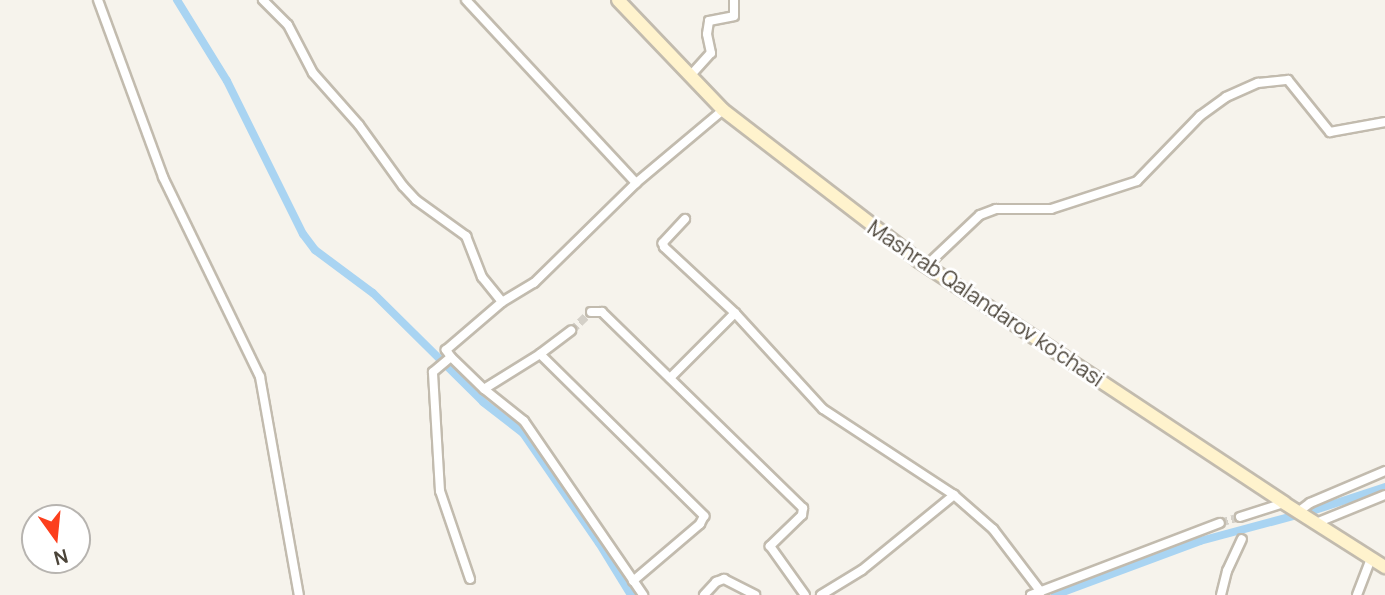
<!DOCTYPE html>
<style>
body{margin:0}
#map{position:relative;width:1385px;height:595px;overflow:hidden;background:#f6f3ec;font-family:Manrope,sans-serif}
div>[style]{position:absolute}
.canal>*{height:8px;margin:-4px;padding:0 4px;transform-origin:4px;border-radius:4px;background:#a9d4f2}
.street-tunnel>*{height:8px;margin-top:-4px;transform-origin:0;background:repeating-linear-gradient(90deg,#d4d0c8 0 8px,transparent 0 12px)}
.roads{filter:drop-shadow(2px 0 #c2bbae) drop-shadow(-2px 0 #c2bbae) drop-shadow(0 2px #c2bbae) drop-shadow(0 -2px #c2bbae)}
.street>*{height:8px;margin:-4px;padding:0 4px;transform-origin:4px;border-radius:4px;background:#fff}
.secondary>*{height:12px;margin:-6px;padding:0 6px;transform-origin:6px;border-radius:6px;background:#fff3cd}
span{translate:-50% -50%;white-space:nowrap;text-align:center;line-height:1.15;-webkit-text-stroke:6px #fff;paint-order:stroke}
.street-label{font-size:21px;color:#4b4439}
.north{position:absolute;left:21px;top:504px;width:70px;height:70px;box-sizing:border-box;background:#fff;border:2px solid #b7b4b0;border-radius:50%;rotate:165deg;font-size:19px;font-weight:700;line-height:28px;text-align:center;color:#4b4439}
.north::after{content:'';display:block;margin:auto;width:24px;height:32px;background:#fc3f1d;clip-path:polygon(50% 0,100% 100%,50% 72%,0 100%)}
</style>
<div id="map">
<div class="canal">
<div style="left:177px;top:0;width:95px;rotate:58.3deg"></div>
<div style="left:227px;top:81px;width:171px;rotate:63.6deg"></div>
<div style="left:303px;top:234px;width:20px;rotate:53deg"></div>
<div style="left:315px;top:250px;width:72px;rotate:36.6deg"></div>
<div style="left:373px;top:293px;width:155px;rotate:44.7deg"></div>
<div style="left:483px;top:402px;width:51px;rotate:37.8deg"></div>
<div style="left:523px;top:433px;width:134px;rotate:55.4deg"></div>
<div style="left:599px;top:543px;width:61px;rotate:58.4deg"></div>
<div style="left:1055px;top:595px;width:155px;rotate:-20.4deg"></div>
<div style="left:1200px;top:541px;width:116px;rotate:-15deg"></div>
<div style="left:1312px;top:511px;width:77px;rotate:-18.2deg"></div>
</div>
<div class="street-tunnel">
<div style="left:571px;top:331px;width:28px;rotate:-44deg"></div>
<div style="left:1220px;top:523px;width:21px;rotate:-17deg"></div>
</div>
<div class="roads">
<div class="street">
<div style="left:98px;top:0;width:189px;rotate:69.8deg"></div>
<div style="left:163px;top:177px;width:222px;rotate:64.1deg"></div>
<div style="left:260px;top:377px;width:221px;rotate:79.9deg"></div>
<div style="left:263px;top:0;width:35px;rotate:45deg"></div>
<div style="left:288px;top:25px;width:54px;rotate:62.5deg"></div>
<div style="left:313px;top:73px;width:69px;rotate:48.5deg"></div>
<div style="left:359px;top:125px;width:75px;rotate:54.2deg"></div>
<div style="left:403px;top:186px;width:19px;rotate:47deg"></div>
<div style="left:416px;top:200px;width:62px;rotate:35.8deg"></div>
<div style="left:466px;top:236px;width:44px;rotate:68.7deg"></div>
<div style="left:482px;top:277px;width:32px;rotate:51deg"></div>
<div style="left:466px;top:0;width:250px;rotate:47.1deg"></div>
<div style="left:690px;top:76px;width:31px;rotate:-48deg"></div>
<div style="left:711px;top:53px;width:19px;rotate:-102deg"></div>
<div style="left:707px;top:34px;width:13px;rotate:-81deg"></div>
<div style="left:709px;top:21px;width:25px;rotate:-11deg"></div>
<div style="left:734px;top:16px;width:16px;rotate:-90deg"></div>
<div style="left:685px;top:219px;width:33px;rotate:133deg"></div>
<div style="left:663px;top:243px;width:4px;rotate:76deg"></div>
<div style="left:664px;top:247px;width:97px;rotate:42.9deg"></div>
<div style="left:735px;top:313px;width:130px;rotate:47.5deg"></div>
<div style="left:823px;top:409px;width:157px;rotate:33.3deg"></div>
<div style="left:954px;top:495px;width:52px;rotate:41.1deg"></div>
<div style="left:993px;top:529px;width:79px;rotate:52.7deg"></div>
<div style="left:926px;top:266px;width:74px;rotate:-43.4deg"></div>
<div style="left:980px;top:215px;width:17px;rotate:-21deg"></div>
<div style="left:996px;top:209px;width:55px"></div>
<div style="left:1051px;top:209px;width:90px;rotate:-18deg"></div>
<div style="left:1137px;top:181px;width:91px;rotate:-45.9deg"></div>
<div style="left:1200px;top:116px;width:32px;rotate:-36deg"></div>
<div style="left:1226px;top:97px;width:35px;rotate:-24deg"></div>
<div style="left:1258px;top:83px;width:30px;rotate:-6deg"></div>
<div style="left:1288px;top:80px;width:67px;rotate:51.1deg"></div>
<div style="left:1330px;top:132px;width:56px;rotate:-10.3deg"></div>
<div style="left:591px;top:312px;width:11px"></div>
<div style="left:602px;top:312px;width:281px;rotate:44.3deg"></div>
<div style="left:803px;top:508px;width:7px;rotate:98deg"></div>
<div style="left:802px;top:515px;width:45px;rotate:135.9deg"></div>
<div style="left:770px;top:546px;width:60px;rotate:54.5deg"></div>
<div style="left:540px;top:354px;width:231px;rotate:44.6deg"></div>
<div style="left:704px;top:516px;width:9px;rotate:117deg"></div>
<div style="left:700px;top:524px;width:88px;rotate:139.6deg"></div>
<div style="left:451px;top:357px;width:9px;rotate:-126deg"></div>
<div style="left:446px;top:350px;width:74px;rotate:-40.6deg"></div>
<div style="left:502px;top:302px;width:37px;rotate:-31deg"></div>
<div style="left:534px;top:283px;width:143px;rotate:-44.4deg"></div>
<div style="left:636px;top:183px;width:114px;rotate:-40deg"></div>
<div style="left:670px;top:378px;width:92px;rotate:-45deg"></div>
<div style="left:484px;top:389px;width:66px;rotate:-32deg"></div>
<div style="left:540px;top:354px;width:39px;rotate:-37deg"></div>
<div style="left:1298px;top:512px;width:15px;rotate:-37deg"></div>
<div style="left:1310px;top:503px;width:82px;rotate:-23.1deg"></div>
<div style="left:1240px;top:517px;width:46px;rotate:-17.7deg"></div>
<div style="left:1316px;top:523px;width:74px;rotate:-22.1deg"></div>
<div style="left:470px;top:579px;width:93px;rotate:-108.8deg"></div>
<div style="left:440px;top:491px;width:119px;rotate:-93.4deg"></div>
<div style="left:433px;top:372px;width:23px;rotate:-40deg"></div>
<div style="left:451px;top:357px;width:46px;rotate:44.1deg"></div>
<div style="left:484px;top:389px;width:51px;rotate:38.7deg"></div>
<div style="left:524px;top:421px;width:211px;rotate:55.6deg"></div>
<div style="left:704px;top:595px;width:18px;rotate:-47deg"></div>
<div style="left:716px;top:582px;width:9px;rotate:-21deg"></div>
<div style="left:724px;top:579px;width:35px;rotate:27deg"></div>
<div style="left:821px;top:595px;width:48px;rotate:-31.4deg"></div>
<div style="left:862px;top:570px;width:119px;rotate:-39.2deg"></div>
<div style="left:1031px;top:595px;width:202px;rotate:-20.9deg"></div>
<div style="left:1221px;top:595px;width:25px;rotate:-76deg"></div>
<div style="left:1227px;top:571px;width:35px;rotate:-65deg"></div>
<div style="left:1357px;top:595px;width:40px;rotate:-69deg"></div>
</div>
<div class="secondary">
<div style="left:618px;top:0;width:152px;rotate:46.3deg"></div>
<div style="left:723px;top:110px;width:247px;rotate:37.6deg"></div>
<div style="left:919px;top:261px;width:438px;rotate:33.5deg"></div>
<div style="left:1284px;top:503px;width:120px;rotate:32.4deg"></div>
</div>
</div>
<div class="street-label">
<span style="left:986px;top:303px;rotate:34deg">Mashrab Qalandarov ko'chasi</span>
</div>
<div class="north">N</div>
</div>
